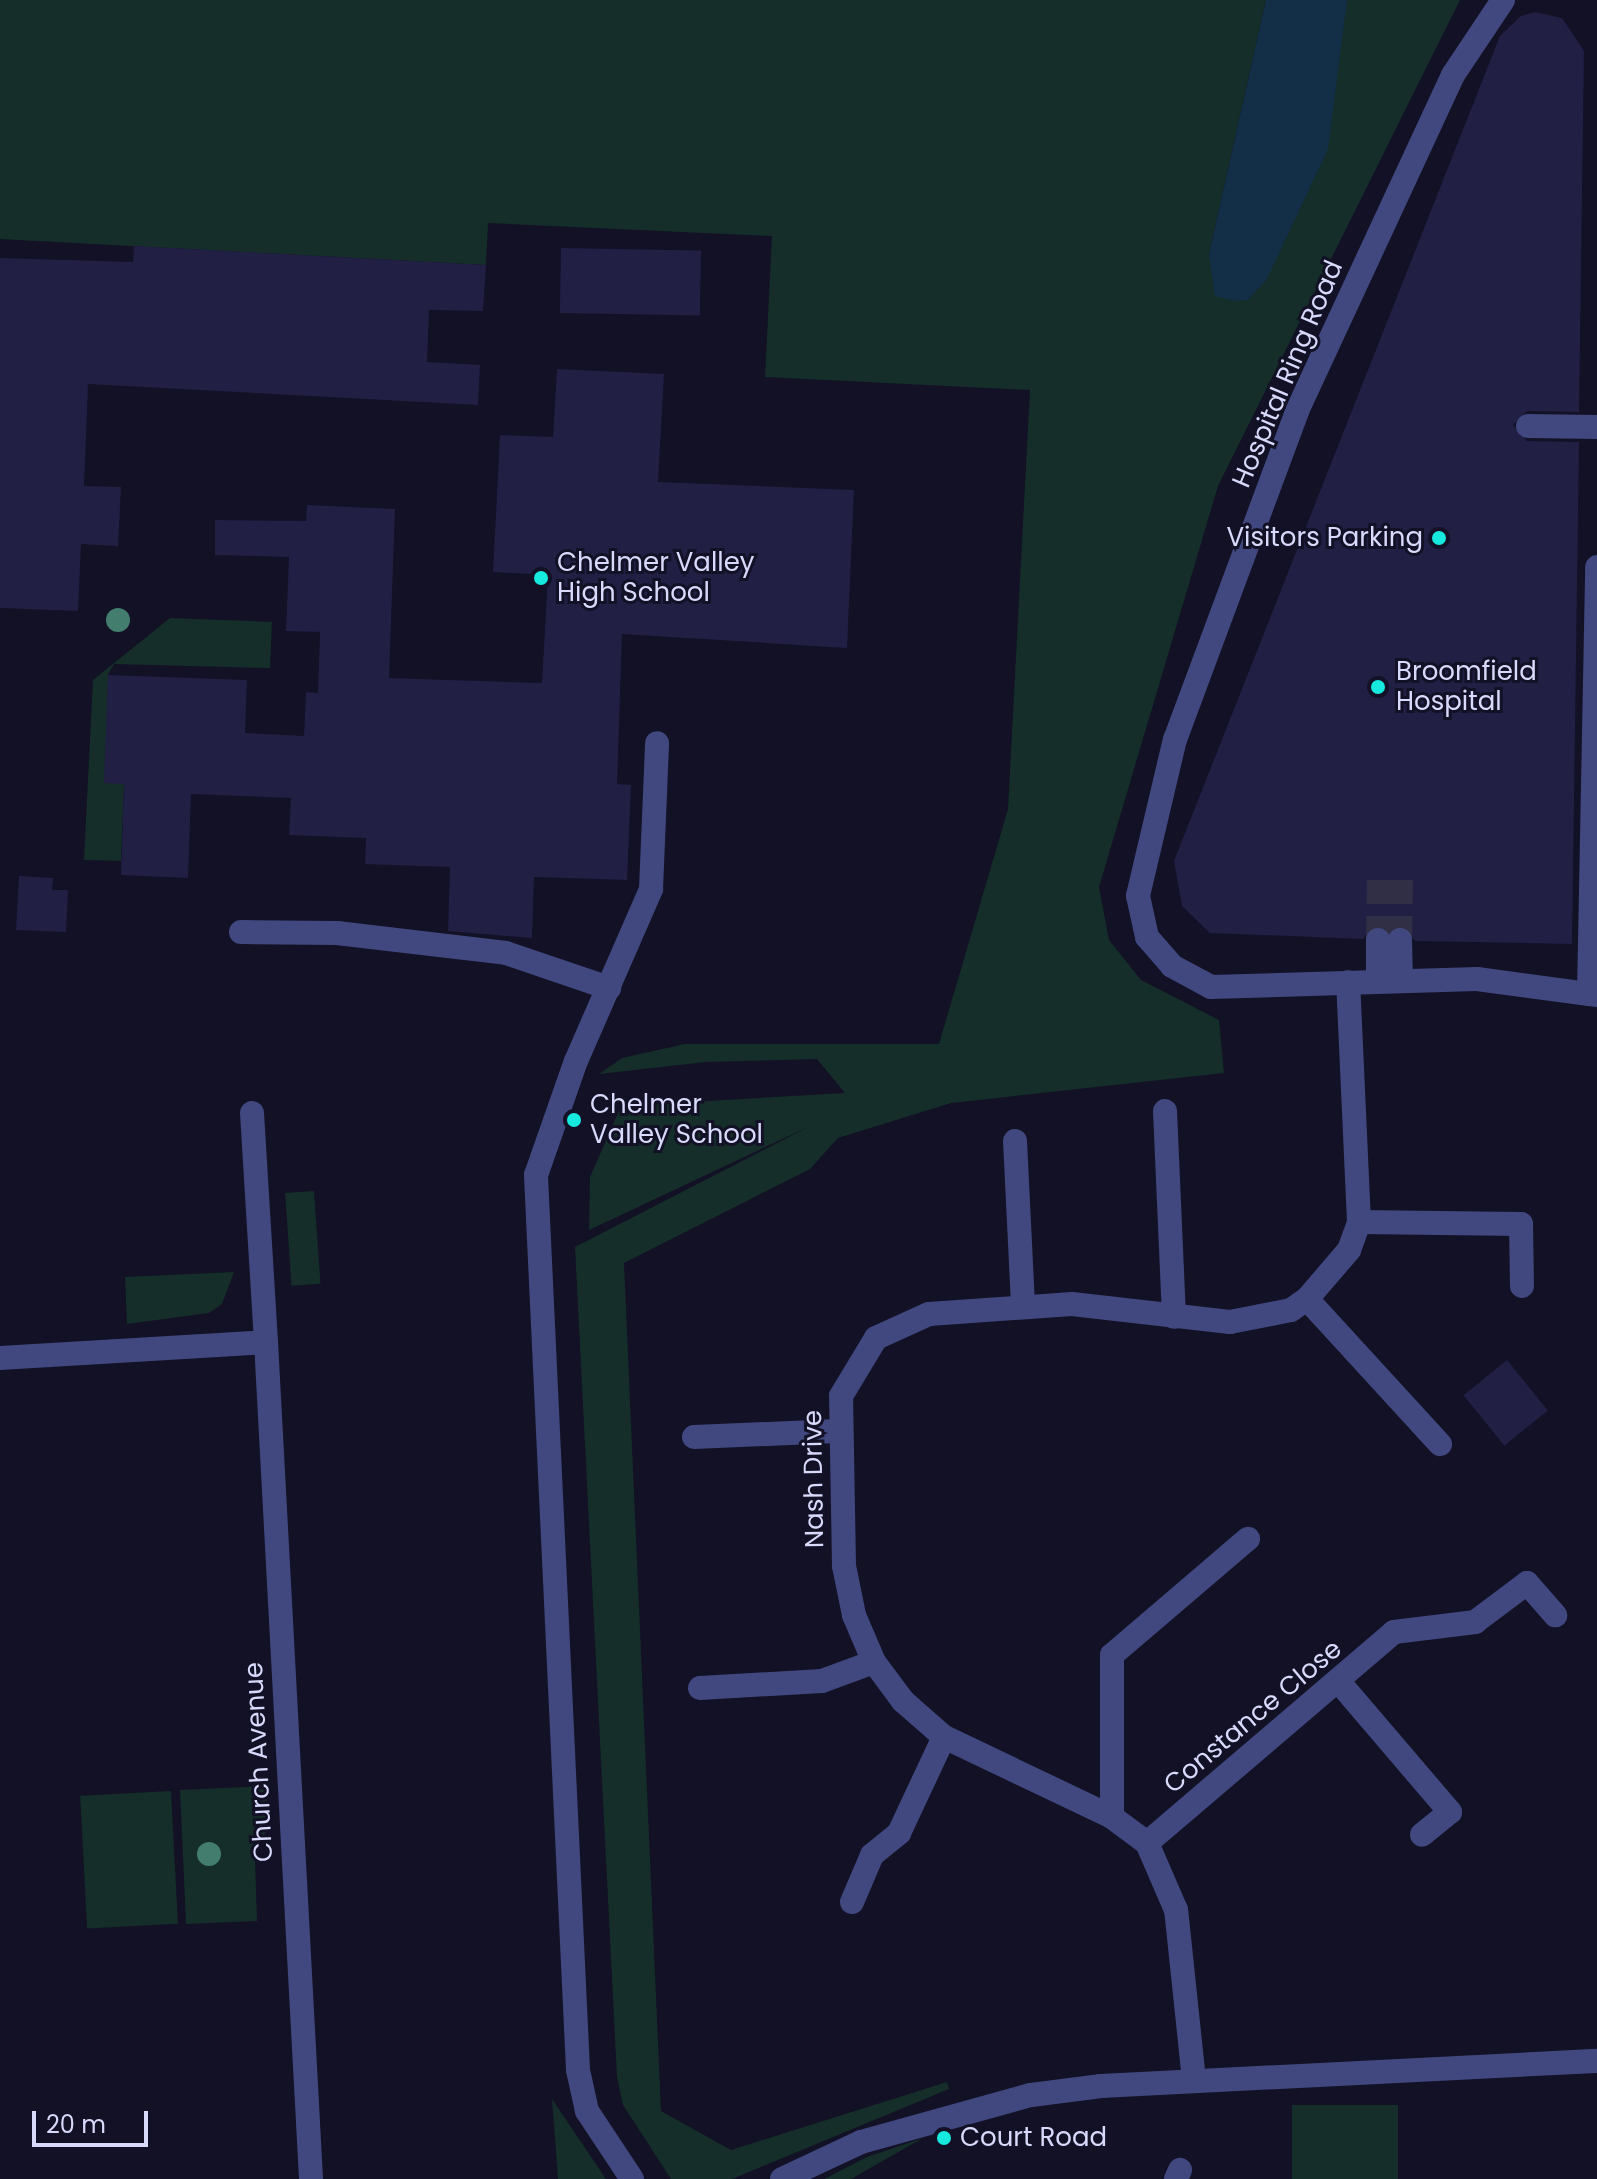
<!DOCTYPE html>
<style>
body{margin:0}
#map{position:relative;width:1597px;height:2179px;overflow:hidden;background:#121125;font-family:Poppins,sans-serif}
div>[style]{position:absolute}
.green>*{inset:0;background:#152e29;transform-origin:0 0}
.water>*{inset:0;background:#132e47}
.building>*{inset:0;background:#211f44;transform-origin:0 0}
.minor-tunnel>*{height:24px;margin-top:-12px;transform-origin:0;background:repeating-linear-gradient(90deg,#302f45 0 24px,transparent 0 36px)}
.minor>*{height:24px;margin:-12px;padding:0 12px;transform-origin:12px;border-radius:12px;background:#40487f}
.trees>*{width:24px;height:24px;margin:-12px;border-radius:50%;background:#427d6e}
.dots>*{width:22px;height:22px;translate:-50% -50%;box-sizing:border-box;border:4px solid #121125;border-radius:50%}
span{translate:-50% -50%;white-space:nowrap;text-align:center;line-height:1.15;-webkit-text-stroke:6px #121125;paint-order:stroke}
.street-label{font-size:26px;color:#d8dafb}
.poi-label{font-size:26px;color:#d8dafb}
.right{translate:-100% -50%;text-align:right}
.left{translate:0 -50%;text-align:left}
.scale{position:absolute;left:32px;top:2111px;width:116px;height:36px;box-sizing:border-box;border:4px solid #d8dafb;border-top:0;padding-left:10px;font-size:24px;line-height:28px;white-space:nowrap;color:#d8dafb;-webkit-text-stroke:6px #121125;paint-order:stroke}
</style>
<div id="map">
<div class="green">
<div style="clip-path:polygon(0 0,1266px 0,1209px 254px,1337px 43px,1347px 0,1460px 0,1218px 486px,1099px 887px,1109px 940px,1141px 980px,1219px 1020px,1224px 1073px,951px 1103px,838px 1138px,810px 1169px,624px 1263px,661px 2111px,731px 2150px,947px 2082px,949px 2089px,732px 2179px,671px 2179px,623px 2105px,617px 2077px,575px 1247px,810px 1126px,589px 1230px,590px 1177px,621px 1106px,845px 1093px,817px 1059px,706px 1062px,599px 1074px,622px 1058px,685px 1044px,939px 1044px,1008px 809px,1030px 390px,765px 377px,772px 236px,488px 223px,486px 265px,0 239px)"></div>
<div style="clip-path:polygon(170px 618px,272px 622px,270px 668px,114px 664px,108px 675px,124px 784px,121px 861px,84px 860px,93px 680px)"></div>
<div style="left:314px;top:1191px;width:93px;height:29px;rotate:86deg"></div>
<div style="clip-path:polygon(234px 1272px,222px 1304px,209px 1313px,127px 1324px,125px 1277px)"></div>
<div style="clip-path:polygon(267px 1786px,268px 1825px,255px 1860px,257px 1921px,186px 1924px,180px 1790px)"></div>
<div style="left:171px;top:1791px;width:133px;height:91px;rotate:87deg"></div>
<div style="clip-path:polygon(552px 2099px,606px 2179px,558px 2179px)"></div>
<div style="left:1292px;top:2105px;width:106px;height:74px"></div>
<div style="clip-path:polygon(923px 2138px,851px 2179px,824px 2179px,867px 2157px)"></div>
</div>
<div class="water">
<div style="clip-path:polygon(1266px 0,1347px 0,1328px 149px,1267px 279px,1248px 300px,1235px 301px,1215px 296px,1209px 254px)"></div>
</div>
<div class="building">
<div style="clip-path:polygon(1535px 12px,1562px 18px,1584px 51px,1579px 412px,1527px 411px,1513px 425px,1527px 441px,1579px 442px,1572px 944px,1415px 941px,1400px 925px,1371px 927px,1363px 939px,1210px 933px,1182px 906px,1174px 861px,1500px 36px,1521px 16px)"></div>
<div style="clip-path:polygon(134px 246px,486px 265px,483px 311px,429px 310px,427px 362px,480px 365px,478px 405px,88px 384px,84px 486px,121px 487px,118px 546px,81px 544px,78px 611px,0 608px,0 258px,133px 262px)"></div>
<div style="left:561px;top:248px;width:140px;height:65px;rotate:1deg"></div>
<div style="clip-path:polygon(557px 369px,664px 374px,658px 482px,854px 490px,847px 648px,622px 634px,617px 784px,631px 785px,627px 880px,534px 877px,532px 938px,448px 931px,450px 867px,365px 864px,366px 838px,289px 835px,291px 798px,191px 794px,188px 878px,121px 875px,124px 784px,104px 783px,108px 675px,247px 680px,245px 733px,304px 736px,306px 692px,318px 693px,320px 632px,286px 631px,289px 557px,215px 555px,215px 520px,306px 521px,307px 505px,395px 509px,389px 678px,542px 683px,548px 575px,493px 572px,500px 435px,553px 437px)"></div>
<div style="clip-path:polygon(19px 876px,53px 878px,52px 890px,68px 890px,66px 932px,16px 930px)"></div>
<div style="left:1507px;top:1360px;width:65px;height:56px;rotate:51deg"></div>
</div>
<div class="minor-tunnel">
<div style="left:1378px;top:940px;width:61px;rotate:-89.1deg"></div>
<div style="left:1400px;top:940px;width:61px;rotate:-89.1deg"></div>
</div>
<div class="minor">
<div style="left:1503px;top:0;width:90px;rotate:123.7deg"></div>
<div style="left:1453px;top:75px;width:368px;rotate:114.9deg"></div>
<div style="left:1298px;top:409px;width:352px;rotate:110.4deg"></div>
<div style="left:1175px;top:739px;width:161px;rotate:103.3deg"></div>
<div style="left:1138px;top:896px;width:42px;rotate:77.6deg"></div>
<div style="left:1147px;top:937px;width:38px;rotate:49deg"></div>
<div style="left:1172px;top:966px;width:44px;rotate:28.3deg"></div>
<div style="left:1211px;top:987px;width:266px;rotate:-1.7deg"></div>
<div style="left:1477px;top:979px;width:121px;rotate:7.6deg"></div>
<div style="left:1528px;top:426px;width:69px;rotate:0.8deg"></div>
<div style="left:241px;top:932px;width:96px;rotate:0.6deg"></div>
<div style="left:337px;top:933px;width:170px;rotate:6.7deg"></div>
<div style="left:506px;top:953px;width:109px;rotate:18.8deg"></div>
<div style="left:1400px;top:940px;width:40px;rotate:88.6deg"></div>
<div style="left:1378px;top:980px;width:40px;rotate:-90deg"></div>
<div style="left:1589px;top:994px;width:427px;rotate:-88.9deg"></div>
<div style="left:1165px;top:1111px;width:206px;rotate:87.5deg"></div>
<div style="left:252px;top:1113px;width:229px;rotate:86.5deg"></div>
<div style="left:1015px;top:1141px;width:166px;rotate:87.2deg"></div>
<div style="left:1359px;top:1222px;width:162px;rotate:0.7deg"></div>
<div style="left:1521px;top:1224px;width:62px;rotate:89.1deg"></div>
<div style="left:1307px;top:1299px;width:197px;rotate:47.5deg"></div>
<div style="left:0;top:1358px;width:266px;rotate:-3.4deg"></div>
<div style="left:266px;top:1342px;width:838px;rotate:86.92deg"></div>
<div style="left:694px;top:1437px;width:143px;rotate:-2.4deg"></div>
<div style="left:1339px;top:1682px;width:171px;rotate:49.5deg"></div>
<div style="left:1450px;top:1812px;width:36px;rotate:141deg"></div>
<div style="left:700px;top:1688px;width:122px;rotate:-3.3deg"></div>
<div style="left:822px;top:1681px;width:55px;rotate:-20.1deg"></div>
<div style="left:1112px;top:1817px;width:162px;rotate:-90deg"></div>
<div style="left:1112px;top:1655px;width:179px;rotate:-40.5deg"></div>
<div style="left:1147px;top:1843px;width:325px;rotate:-40.5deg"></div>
<div style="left:1394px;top:1632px;width:82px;rotate:-7deg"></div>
<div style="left:1475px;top:1622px;width:65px;rotate:-36.9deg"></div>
<div style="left:1527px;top:1583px;width:43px;rotate:48.8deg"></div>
<div style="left:852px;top:1902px;width:51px;rotate:-66.9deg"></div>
<div style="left:872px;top:1855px;width:35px;rotate:-39deg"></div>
<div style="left:899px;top:1833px;width:106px;rotate:-64.9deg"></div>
<div style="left:1194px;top:2080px;width:171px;rotate:-96deg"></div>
<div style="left:1176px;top:1910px;width:73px;rotate:-113.4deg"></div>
<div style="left:1147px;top:1843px;width:44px;rotate:-143.4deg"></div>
<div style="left:1112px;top:1817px;width:186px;rotate:-154.5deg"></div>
<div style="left:944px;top:1737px;width:55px;rotate:-138.7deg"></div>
<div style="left:903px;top:1701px;width:49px;rotate:-126.6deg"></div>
<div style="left:874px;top:1662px;width:51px;rotate:-113.1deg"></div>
<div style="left:854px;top:1615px;width:50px;rotate:-101.5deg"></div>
<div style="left:844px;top:1566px;width:170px;rotate:-91deg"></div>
<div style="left:841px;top:1396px;width:68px;rotate:-58.9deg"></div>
<div style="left:876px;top:1338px;width:58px;rotate:-24.4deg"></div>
<div style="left:929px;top:1314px;width:143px;rotate:-4deg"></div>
<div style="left:1072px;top:1304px;width:159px;rotate:6.5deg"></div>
<div style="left:1230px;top:1322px;width:62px;rotate:-11.1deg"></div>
<div style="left:1291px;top:1310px;width:19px;rotate:-35deg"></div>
<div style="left:1307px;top:1299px;width:65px;rotate:-49.4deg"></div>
<div style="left:1349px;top:1250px;width:30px;rotate:-70deg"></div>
<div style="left:1359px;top:1222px;width:240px;rotate:-92.6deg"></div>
<div style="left:632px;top:2179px;width:82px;rotate:-123.5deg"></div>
<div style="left:587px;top:2111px;width:42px;rotate:-102.4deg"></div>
<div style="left:578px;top:2070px;width:896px;rotate:-92.69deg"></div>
<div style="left:536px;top:1175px;width:121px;rotate:-70.7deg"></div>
<div style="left:576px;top:1061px;width:188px;rotate:-66.4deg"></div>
<div style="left:651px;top:889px;width:146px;rotate:-87.6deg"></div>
<div style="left:782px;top:2179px;width:87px;rotate:-25.1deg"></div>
<div style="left:861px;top:2142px;width:176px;rotate:-15.5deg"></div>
<div style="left:1031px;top:2095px;width:71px;rotate:-7.3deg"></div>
<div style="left:1101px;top:2086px;width:497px;rotate:-2.9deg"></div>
<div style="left:1176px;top:2179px;width:10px;rotate:-66deg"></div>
</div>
<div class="trees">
<div style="left:118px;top:620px"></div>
<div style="left:209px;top:1854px"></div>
</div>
<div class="dots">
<div style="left:1439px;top:538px;background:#16eadf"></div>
<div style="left:541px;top:578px;background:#16eadf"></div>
<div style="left:1378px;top:687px;background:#16eadf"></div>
<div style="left:574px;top:1120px;background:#16eadf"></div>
<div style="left:944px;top:2138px;background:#16eadf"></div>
</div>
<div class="street-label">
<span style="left:1288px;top:374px;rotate:-67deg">Hospital Ring Road</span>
<span style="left:814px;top:1479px;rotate:-91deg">Nash Drive</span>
<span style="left:1253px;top:1717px;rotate:-40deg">Constance Close</span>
<span style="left:259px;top:1762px;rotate:-93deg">Church Avenue</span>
</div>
<div class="poi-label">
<span class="right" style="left:1423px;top:538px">Visitors Parking</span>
<span class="left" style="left:557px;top:578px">Chelmer Valley<br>High School</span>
<span class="left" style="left:1396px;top:687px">Broomfield<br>Hospital</span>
<span class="left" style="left:590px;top:1120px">Chelmer<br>Valley School</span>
<span class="left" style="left:960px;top:2138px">Court Road</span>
</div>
<div class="scale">20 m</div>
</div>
